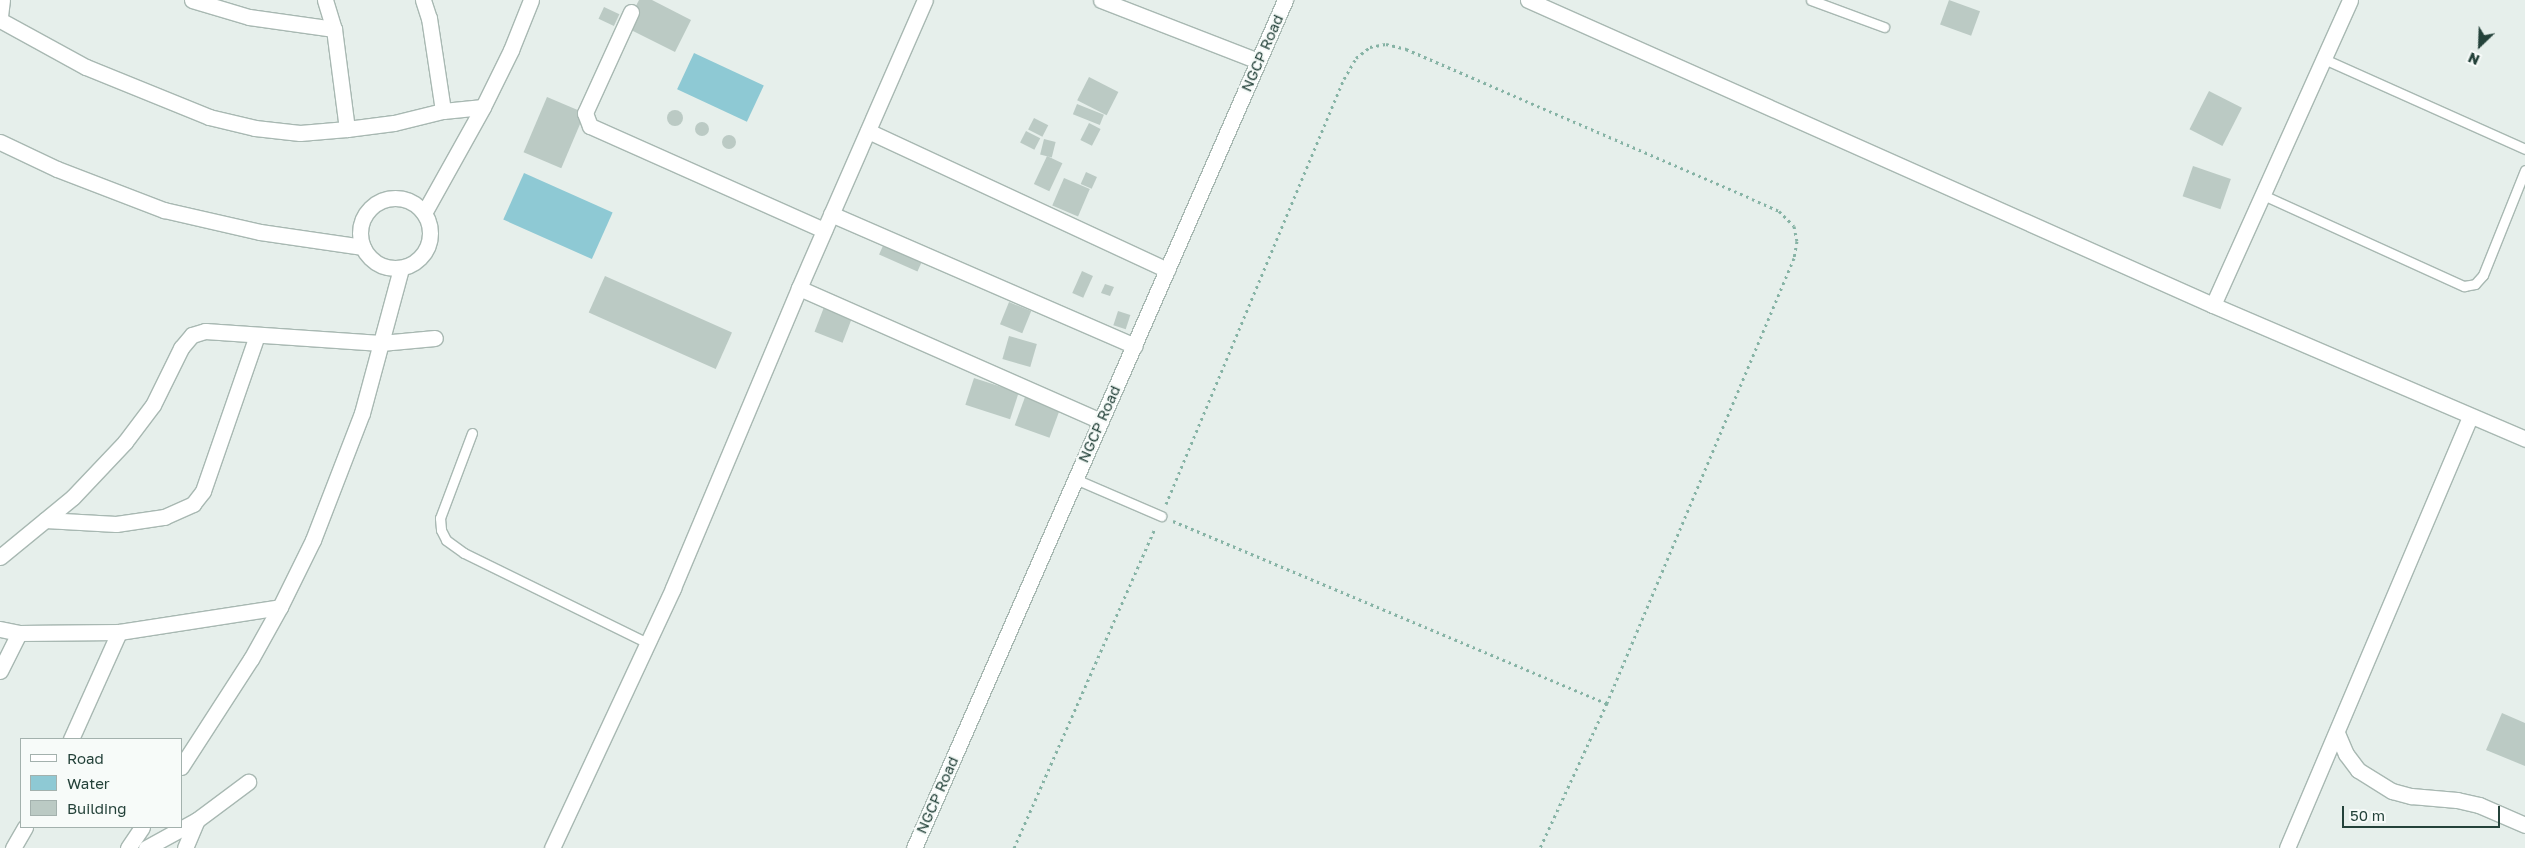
<!DOCTYPE html>
<style>
body{margin:0}
#map{position:relative;width:2525px;height:848px;overflow:hidden;background:#e6efeb;font-family:"Golos Text",sans-serif}
div>[style]{position:absolute}
.water>*{inset:0;background:#8ec9d4;transform-origin:0 0}
.building>*{inset:0;background:#bbcac4;transform-origin:0 0}
.round{border-radius:50%}
.path>*{height:3px;margin-top:-1.5px;transform-origin:0;background:repeating-linear-gradient(90deg,#86b3a5 0 2.5px,transparent 0 6.5px)}
.roads{filter:drop-shadow(1px 0 #a8b8b2) drop-shadow(-1px 0 #a8b8b2) drop-shadow(0 1px #a8b8b2) drop-shadow(0 -1px #a8b8b2)}
.service>*{height:9px;margin:-4.5px;padding:0 4.5px;transform-origin:4.5px;border-radius:4.5px;background:#fff}
.minor>*{height:15px;margin:-7.5px;padding:0 7.5px;transform-origin:7.5px;border-radius:7.5px;background:#fff}
.minor>.ring{margin:-7.5px;padding:0;box-sizing:content-box;background:none;border:15px solid #fff;border-radius:50%}
.tertiary>*{height:15px;margin:-7.5px;padding:0 7.5px;transform-origin:7.5px;border-radius:7.5px;background:#fff}
.secondary>*{height:15px;margin:-7.5px;padding:0 7.5px;transform-origin:7.5px;border-radius:7.5px;background:#fff}
span{translate:-50% -50%;white-space:nowrap;text-align:center;line-height:1.15;-webkit-text-stroke:4.5px #f7fbf9;paint-order:stroke}
.street-label{font-size:15px;color:#24423a}
.legend{position:absolute;left:20px;top:738px;width:162px;height:90px;box-sizing:border-box;background:#f7fbf9;border:1px solid #a3b1ad;margin:0;padding:6px 9px;list-style:none;font-size:15px;color:#24423a}
.legend li{display:flex;align-items:center;gap:10px;height:25px}
.legend b{width:25px;border:1px solid #a3b1ad}
.north{position:absolute;left:2455px;top:20px;width:50px;height:50px;-webkit-text-stroke:4px #f7fbf9;paint-order:stroke;rotate:204deg;font-size:14px;font-weight:700;line-height:20px;text-align:center;color:#24423a}
.north::after{content:'';display:block;margin:auto;width:18px;height:22px;background:#24423a;clip-path:polygon(50% 0,100% 100%,50% 72%,0 100%)}
.scale{position:absolute;left:2342px;top:806px;width:158px;height:22px;box-sizing:border-box;border:2px solid #24423a;border-top:0;padding-left:6px;font-size:15px;line-height:18px;white-space:nowrap;color:#24423a;-webkit-text-stroke:4px #f7fbf9;paint-order:stroke}
</style>
<div id="map">
<div class="water">
<div style="left:694px;top:53px;width:77px;height:40px;rotate:25deg"></div>
<div style="left:524px;top:173px;width:97px;height:51px;rotate:24deg"></div>
</div>
<div class="building">
<div style="clip-path:polygon(639px 0,652px 0,691px 20px,675px 52px,625px 27px)"></div>
<div style="left:1949px;top:0;width:33px;height:26px;rotate:20deg"></div>
<div style="left:604px;top:7px;width:17px;height:13px;rotate:25deg"></div>
<div style="left:1089px;top:77px;width:33px;height:26px;rotate:27deg"></div>
<div style="left:2209px;top:91px;width:37px;height:43px;rotate:27deg"></div>
<div style="left:547px;top:97px;width:41px;height:60px;rotate:23deg"></div>
<div style="left:1077px;top:104px;width:29px;height:11px;rotate:22deg"></div>
<div class="round" style="left:667px;top:110px;width:16px;height:16px"></div>
<div style="left:1034px;top:118px;width:16px;height:13px;rotate:27deg"></div>
<div class="round" style="left:695px;top:122px;width:14px;height:14px"></div>
<div style="left:1089px;top:123px;width:13px;height:19px;rotate:27deg"></div>
<div style="left:1026px;top:131px;width:16px;height:13px;rotate:27deg"></div>
<div class="round" style="left:722px;top:135px;width:14px;height:14px"></div>
<div style="left:1044px;top:139px;width:12px;height:16px;rotate:14deg"></div>
<div style="left:1047px;top:156px;width:17px;height:31px;rotate:25deg"></div>
<div style="left:2193px;top:166px;width:40px;height:32px;rotate:19deg"></div>
<div style="left:1086px;top:172px;width:12px;height:13px;rotate:24deg"></div>
<div style="left:1064px;top:178px;width:28px;height:30px;rotate:23deg"></div>
<div style="left:886px;top:239px;width:42px;height:17px;rotate:24deg"></div>
<div style="left:1082px;top:271px;width:12px;height:24px;rotate:24deg"></div>
<div style="left:605px;top:276px;width:139px;height:40px;rotate:24deg"></div>
<div style="clip-path:polygon(1105px 284px,1114px 287px,1110px 296px,1101px 293px)"></div>
<div style="left:826px;top:302px;width:30px;height:32px;rotate:21deg"></div>
<div style="left:1009px;top:302px;width:24px;height:24px;rotate:22deg"></div>
<div style="left:1118px;top:311px;width:13px;height:15px;rotate:18deg"></div>
<div style="left:1009px;top:336px;width:29px;height:24px;rotate:16deg"></div>
<div style="left:974px;top:378px;width:47px;height:28px;rotate:18deg"></div>
<div style="left:1025px;top:397px;width:37px;height:30px;rotate:20deg"></div>
<div style="clip-path:polygon(2502px 713px,2525px 723px,2525px 766px,2486px 750px)"></div>
</div>
<div class="path">
<div style="left:1166px;top:504px;width:461px;rotate:-67.3deg"></div>
<div style="left:1344px;top:79px;width:24px;rotate:-60deg"></div>
<div style="left:1356px;top:58px;width:18px;rotate:-38deg"></div>
<div style="left:1370px;top:47px;width:16px;rotate:-11deg"></div>
<div style="left:1386px;top:44px;width:21px;rotate:14deg"></div>
<div style="left:1406px;top:49px;width:377px;rotate:23.4deg"></div>
<div style="left:1752px;top:199px;width:30px;rotate:24deg"></div>
<div style="left:1779px;top:211px;width:21px;rotate:45deg"></div>
<div style="left:1794px;top:226px;width:15px;rotate:79deg"></div>
<div style="left:1797px;top:241px;width:17px;rotate:100deg"></div>
<div style="left:1794px;top:258px;width:483px;rotate:112.8deg"></div>
<div style="left:1607px;top:703px;width:160px;rotate:114.8deg"></div>
<div style="left:1173px;top:521px;width:471px;rotate:22.8deg"></div>
<div style="left:1014px;top:848px;width:350px;rotate:-66.2deg"></div>
</div>
<div class="roads">
<div class="service">
<div style="left:1811px;top:0;width:78px;rotate:20.3deg"></div>
<div style="left:2324px;top:59px;width:220px;rotate:24.1deg"></div>
<div style="left:2263px;top:195px;width:221px;rotate:24.4deg"></div>
<div style="left:2464px;top:286px;width:11px;rotate:-10deg"></div>
<div style="left:2475px;top:284px;width:12px;rotate:-48deg"></div>
<div style="left:2483px;top:275px;width:113px;rotate:-68.2deg"></div>
<div style="left:472px;top:433px;width:91px;rotate:110.6deg"></div>
<div style="left:440px;top:518px;width:12px;rotate:85deg"></div>
<div style="left:441px;top:530px;width:11px;rotate:63deg"></div>
<div style="left:446px;top:540px;width:22px;rotate:36deg"></div>
<div style="left:464px;top:553px;width:205px;rotate:26.1deg"></div>
<div style="left:1075px;top:479px;width:94px;rotate:23.3deg"></div>
</div>
<div class="minor">
<div style="left:192px;top:0;width:59px;rotate:16.6deg"></div>
<div style="left:249px;top:17px;width:86px;rotate:8deg"></div>
<div style="left:325px;top:0;width:30px;rotate:73deg"></div>
<div style="left:334px;top:29px;width:101px;rotate:82.6deg"></div>
<div style="left:423px;top:0;width:19px;rotate:72deg"></div>
<div style="left:429px;top:18px;width:94px;rotate:81.4deg"></div>
<div style="left:1101px;top:0;width:168px;rotate:21.2deg"></div>
<div style="left:631px;top:12px;width:111px;rotate:114.5deg"></div>
<div style="left:585px;top:113px;width:14px;rotate:69deg"></div>
<div style="left:590px;top:126px;width:256px;rotate:24deg"></div>
<div style="left:0;top:16px;width:16px;rotate:-83deg"></div>
<div style="left:0;top:20px;width:98px;rotate:28.7deg"></div>
<div style="left:86px;top:67px;width:133px;rotate:22.1deg"></div>
<div style="left:209px;top:117px;width:47px;rotate:13.4deg"></div>
<div style="left:255px;top:128px;width:45px;rotate:6.3deg"></div>
<div style="left:300px;top:133px;width:47px;rotate:-4.9deg"></div>
<div style="left:347px;top:129px;width:47px;rotate:-7.3deg"></div>
<div style="left:394px;top:123px;width:50px;rotate:-13.8deg"></div>
<div style="left:443px;top:111px;width:40px;rotate:-5.7deg"></div>
<div style="left:868px;top:131px;width:330px;rotate:24.9deg"></div>
<div style="left:0;top:142px;width:63px;rotate:25.3deg"></div>
<div style="left:57px;top:169px;width:115px;rotate:21deg"></div>
<div style="left:164px;top:210px;width:98px;rotate:12.9deg"></div>
<div style="left:260px;top:232px;width:104px;rotate:8.3deg"></div>
<div class="ring" style="left:360px;top:198px;width:55px;height:55px"></div>
<div style="left:424px;top:213px;width:121px;rotate:-60.9deg"></div>
<div style="left:483px;top:107px;width:64px;rotate:-63.8deg"></div>
<div style="left:511px;top:50px;width:54px;rotate:-68.2deg"></div>
<div style="left:831px;top:214px;width:331px;rotate:23.5deg"></div>
<div style="left:799px;top:288px;width:330px;rotate:23.8deg"></div>
<div style="left:2213px;top:305px;width:334px;rotate:-65.8deg"></div>
<div style="left:45px;top:520px;width:71px;rotate:3.2deg"></div>
<div style="left:116px;top:524px;width:49px;rotate:-8.3deg"></div>
<div style="left:164px;top:517px;width:32px;rotate:-24deg"></div>
<div style="left:193px;top:504px;width:16px;rotate:-52deg"></div>
<div style="left:203px;top:491px;width:165px;rotate:-70.9deg"></div>
<div style="left:0;top:557px;width:94px;rotate:-39.4deg"></div>
<div style="left:73px;top:497px;width:76px;rotate:-46.6deg"></div>
<div style="left:125px;top:442px;width:46px;rotate:-52.9deg"></div>
<div style="left:153px;top:405px;width:64px;rotate:-63.8deg"></div>
<div style="left:181px;top:348px;width:17px;rotate:-50deg"></div>
<div style="left:192px;top:335px;width:14px;rotate:-17deg"></div>
<div style="left:205px;top:331px;width:176px;rotate:3.9deg"></div>
<div style="left:381px;top:343px;width:54px;rotate:-5.3deg"></div>
<div style="left:0;top:629px;width:19px;rotate:12deg"></div>
<div style="left:19px;top:633px;width:100px;rotate:-0.6deg"></div>
<div style="left:119px;top:632px;width:163px;rotate:-8.8deg"></div>
<div style="left:0;top:671px;width:42px;rotate:-63.4deg"></div>
<div style="left:2337px;top:733px;width:23px;rotate:67deg"></div>
<div style="left:2346px;top:754px;width:20px;rotate:53deg"></div>
<div style="left:2358px;top:770px;width:40px;rotate:32deg"></div>
<div style="left:2392px;top:791px;width:20px;rotate:15deg"></div>
<div style="left:2411px;top:796px;width:46px;rotate:5deg"></div>
<div style="left:2457px;top:800px;width:23px;rotate:13deg"></div>
<div style="left:2479px;top:805px;width:50px;rotate:23.5deg"></div>
<div style="left:71px;top:739px;width:117px;rotate:-65.8deg"></div>
<div style="left:181px;top:767px;width:129px;rotate:-57.1deg"></div>
<div style="left:251px;top:659px;width:60px;rotate:-60.9deg"></div>
<div style="left:280px;top:607px;width:75px;rotate:-63.8deg"></div>
<div style="left:313px;top:540px;width:136px;rotate:-68.9deg"></div>
<div style="left:362px;top:413px;width:150px;rotate:-74.9deg"></div>
<div style="left:13px;top:848px;width:24px;rotate:-60deg"></div>
<div style="left:128px;top:848px;width:25px;rotate:-56deg"></div>
<div style="left:146px;top:848px;width:58px;rotate:-28.8deg"></div>
<div style="left:197px;top:820px;width:64px;rotate:-36.7deg"></div>
<div style="left:185px;top:848px;width:30px;rotate:-67deg"></div>
<div style="left:552px;top:848px;width:287px;rotate:-65deg"></div>
<div style="left:673px;top:588px;width:325px;rotate:-67.2deg"></div>
<div style="left:799px;top:288px;width:314px;rotate:-66.4deg"></div>
<div style="left:2287px;top:848px;width:469px;rotate:-67deg"></div>
</div>
<div class="tertiary">
<div style="left:1528px;top:0;width:750px;rotate:24deg"></div>
<div style="left:2213px;top:305px;width:340px;rotate:23.2deg"></div>
</div>
<div class="secondary">
<div style="left:914px;top:848px;width:926px;rotate:-66.37deg"></div>
</div>
</div>
<div class="street-label">
<span style="left:1262px;top:53px;rotate:-66deg">NGCP Road</span>
<span style="left:1099px;top:424px;rotate:-66deg">NGCP Road</span>
<span style="left:937px;top:795px;rotate:-66deg">NGCP Road</span>
</div>
<ul class="legend">
<li><b style="height:6px;background:#fff"></b>Road</li>
<li><b style="height:14px;background:#8ec9d4"></b>Water</li>
<li><b style="height:14px;background:#bbcac4"></b>Building</li>
</ul>
<div class="north">N</div>
<div class="scale">50 m</div>
</div>
